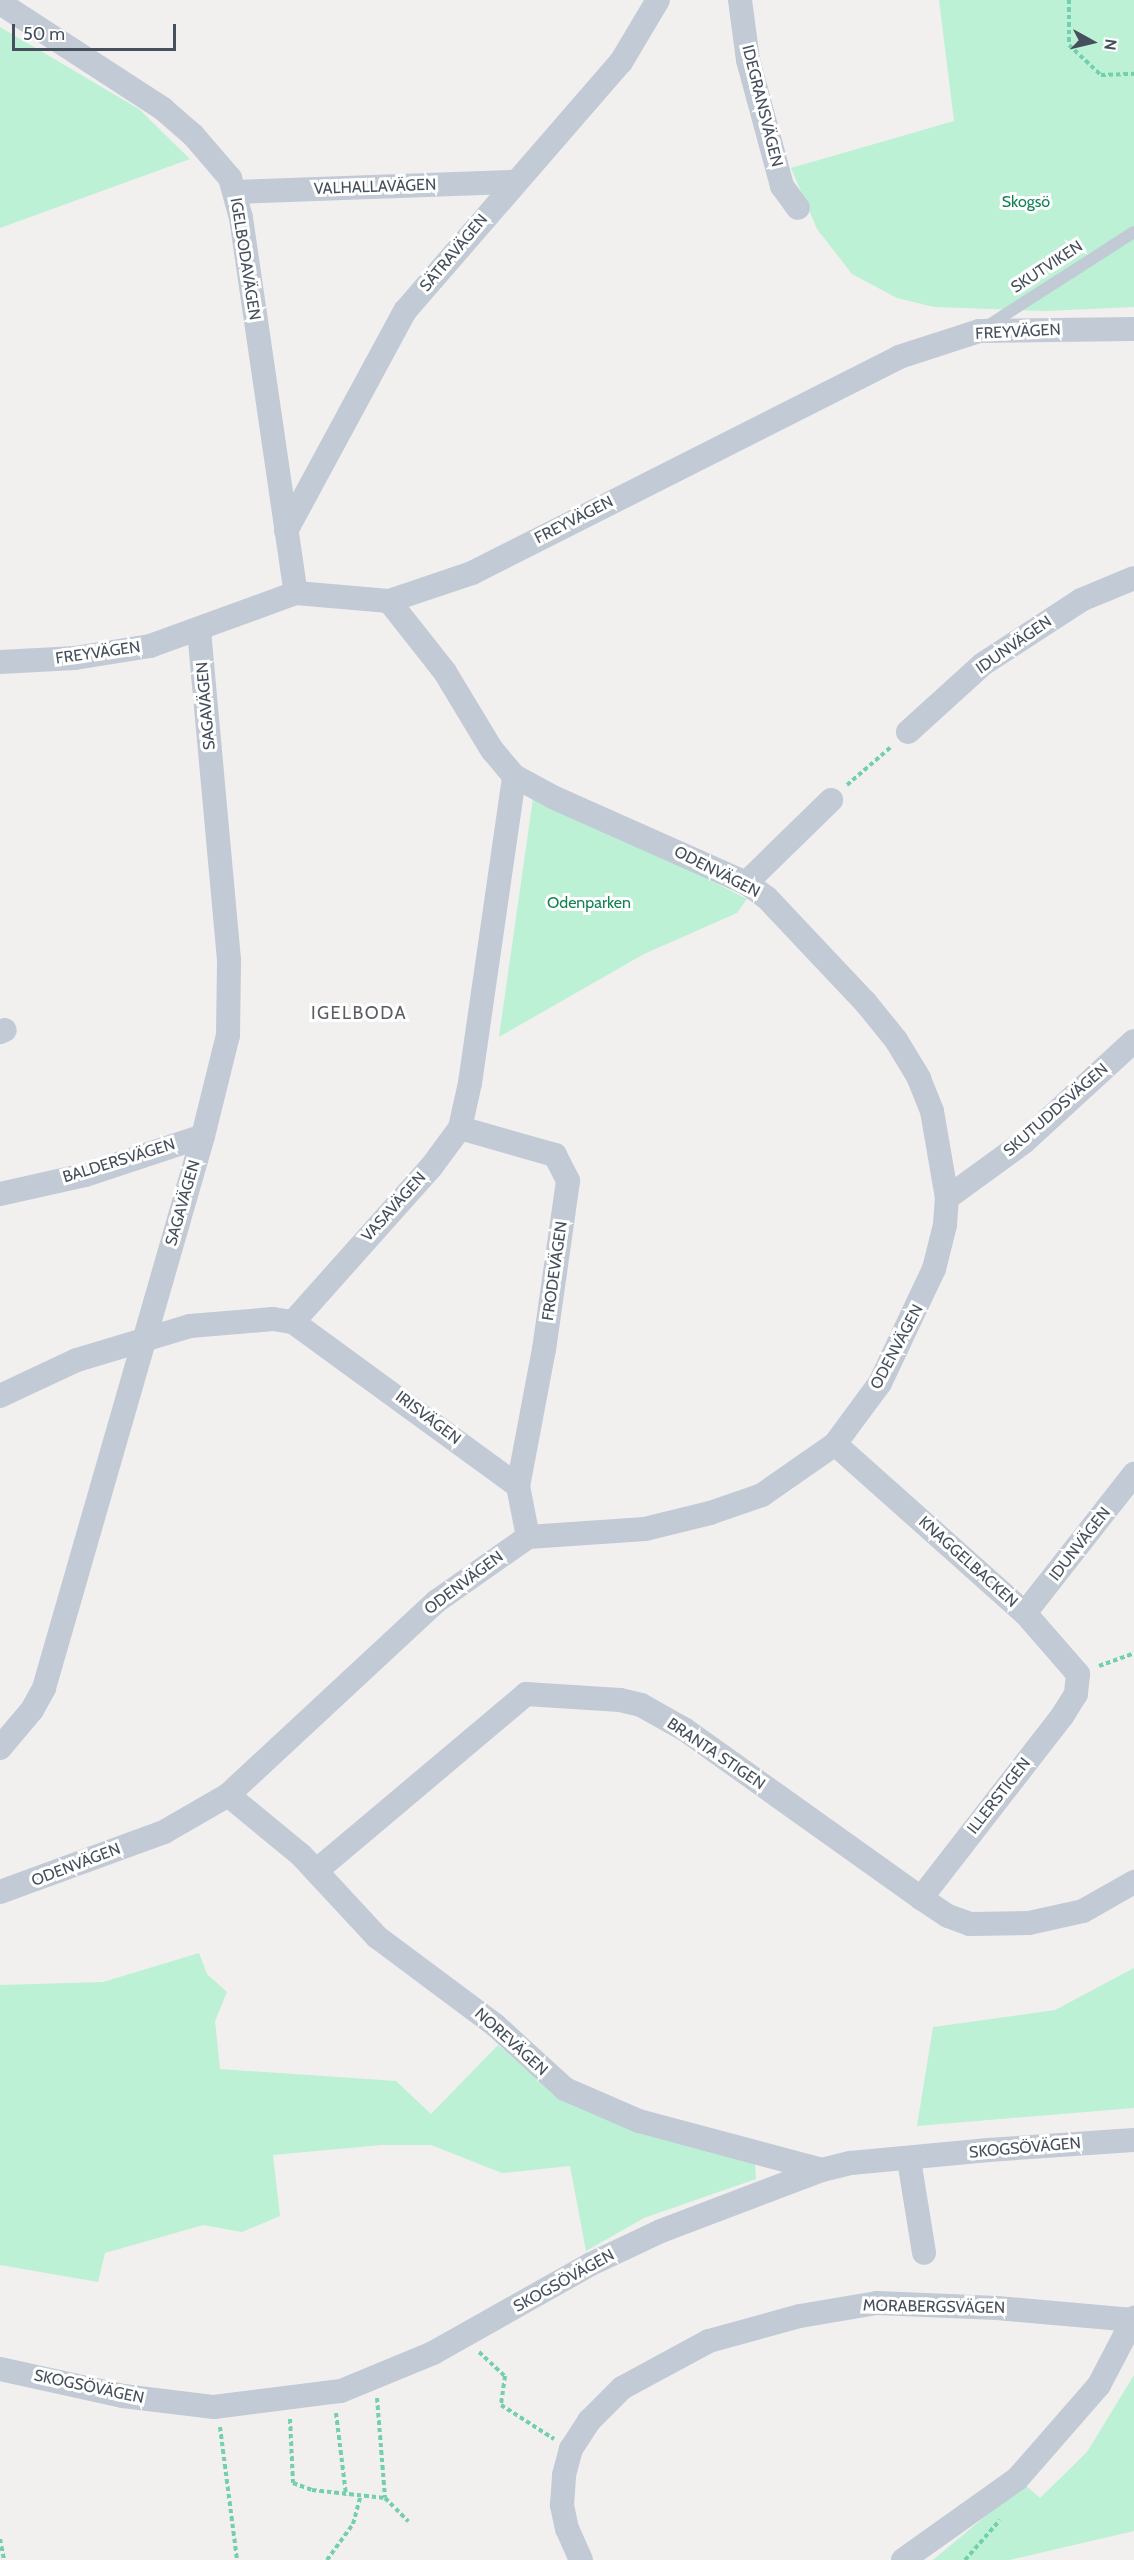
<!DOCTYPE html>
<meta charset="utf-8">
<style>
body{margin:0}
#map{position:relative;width:1134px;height:2560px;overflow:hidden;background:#f2efef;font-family:Cabin,sans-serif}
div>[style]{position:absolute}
.green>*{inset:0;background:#bcf1d6}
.path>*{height:4px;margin-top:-2px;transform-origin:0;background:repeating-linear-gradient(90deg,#72d0ac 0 4.5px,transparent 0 7.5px)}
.lane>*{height:12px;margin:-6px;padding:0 6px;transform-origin:6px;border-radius:6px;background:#c2cad5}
.street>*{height:24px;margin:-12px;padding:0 12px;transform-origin:12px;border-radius:12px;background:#c2cad5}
span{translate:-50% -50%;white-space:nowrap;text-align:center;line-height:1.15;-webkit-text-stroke:6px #fff;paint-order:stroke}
.street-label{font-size:16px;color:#46505d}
.park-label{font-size:16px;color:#138356}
.neighbourhood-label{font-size:18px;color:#5b5e64;letter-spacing:1.5px}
.north{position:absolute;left:1062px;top:12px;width:60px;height:60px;-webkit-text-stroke:4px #fff;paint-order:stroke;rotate:98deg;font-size:16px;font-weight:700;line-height:24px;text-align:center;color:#46505d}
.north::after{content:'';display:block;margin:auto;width:21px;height:27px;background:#46505d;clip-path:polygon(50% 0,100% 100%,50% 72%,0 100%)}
.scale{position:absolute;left:12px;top:24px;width:164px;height:27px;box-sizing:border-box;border:3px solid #46505d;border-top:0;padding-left:8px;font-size:18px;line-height:21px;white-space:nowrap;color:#46505d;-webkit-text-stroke:4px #fff;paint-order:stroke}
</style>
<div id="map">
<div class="green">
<div style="clip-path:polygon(939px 0,1134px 0,1134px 307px,1046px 311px,934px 307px,897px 298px,852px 274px,817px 229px,791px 168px,954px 121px)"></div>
<div style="clip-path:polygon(0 27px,139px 109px,190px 159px,0 228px)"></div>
<div style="clip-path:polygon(533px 798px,650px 849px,747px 899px,737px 913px,644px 954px,499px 1037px)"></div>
<div style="clip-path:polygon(199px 1953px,207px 1974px,227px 1992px,215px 2021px,220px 2069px,396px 2081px,431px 2114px,498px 2045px,547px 2087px,755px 2161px,756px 2179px,644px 2218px,586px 2251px,570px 2166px,502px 2173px,431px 2145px,382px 2145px,273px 2155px,280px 2216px,242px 2232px,203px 2225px,105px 2253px,98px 2282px,0 2265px,0 1985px,103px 1982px)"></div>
<div style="clip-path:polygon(1134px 1968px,1134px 2108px,917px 2126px,933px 2027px,1055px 2010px)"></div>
<div style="clip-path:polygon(1134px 2375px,1134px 2531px,1009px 2560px,933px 2560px,1024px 2484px,1040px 2498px,1087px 2452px)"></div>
</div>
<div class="path">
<div style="left:1069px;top:0;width:45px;rotate:90deg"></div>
<div style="left:1069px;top:45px;width:44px;rotate:43.2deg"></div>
<div style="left:1101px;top:75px;width:33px;rotate:-2deg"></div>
<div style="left:847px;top:785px;width:58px;rotate:-40.8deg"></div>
<div style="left:1099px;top:1666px;width:37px;rotate:-20deg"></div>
<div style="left:479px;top:2352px;width:35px;rotate:43deg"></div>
<div style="left:505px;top:2376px;width:29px;rotate:98deg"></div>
<div style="left:501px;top:2405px;width:63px;rotate:32.7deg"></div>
<div style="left:377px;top:2398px;width:100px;rotate:85.4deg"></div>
<div style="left:336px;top:2413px;width:83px;rotate:83deg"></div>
<div style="left:290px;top:2419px;width:64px;rotate:87.3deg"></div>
<div style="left:293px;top:2483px;width:20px;rotate:20deg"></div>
<div style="left:312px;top:2490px;width:73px;rotate:6.3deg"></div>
<div style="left:385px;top:2498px;width:33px;rotate:45deg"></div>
<div style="left:220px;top:2427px;width:134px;rotate:82.7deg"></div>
<div style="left:0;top:2539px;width:21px;rotate:79deg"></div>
<div style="left:327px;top:2560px;width:44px;rotate:-54.2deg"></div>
<div style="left:353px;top:2524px;width:28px;rotate:-75deg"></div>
<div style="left:965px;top:2560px;width:53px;rotate:-48.8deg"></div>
</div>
<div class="lane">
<div style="left:986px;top:327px;width:176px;rotate:-32.7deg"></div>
</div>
<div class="street">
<div style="left:740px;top:0;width:61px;rotate:82.4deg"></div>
<div style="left:748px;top:60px;width:131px;rotate:74.9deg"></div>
<div style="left:782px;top:186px;width:27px;rotate:54deg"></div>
<div style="left:0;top:3px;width:194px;rotate:33deg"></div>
<div style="left:163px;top:109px;width:40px;rotate:41deg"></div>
<div style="left:193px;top:135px;width:57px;rotate:49.3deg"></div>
<div style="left:230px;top:178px;width:41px;rotate:74.6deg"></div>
<div style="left:241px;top:218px;width:379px;rotate:81.7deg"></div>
<div style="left:235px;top:192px;width:279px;rotate:-2.1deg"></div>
<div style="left:286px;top:531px;width:250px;rotate:-61.6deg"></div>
<div style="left:405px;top:311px;width:330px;rotate:-49.1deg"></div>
<div style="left:621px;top:62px;width:72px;rotate:-59.2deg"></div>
<div style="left:0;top:662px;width:75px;rotate:-3.1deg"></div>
<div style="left:75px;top:658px;width:76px;rotate:-9.1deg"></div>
<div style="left:150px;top:646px;width:155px;rotate:-20deg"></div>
<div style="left:296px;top:593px;width:93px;rotate:4.9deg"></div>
<div style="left:389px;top:601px;width:88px;rotate:-18.6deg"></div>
<div style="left:472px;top:573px;width:479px;rotate:-26.8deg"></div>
<div style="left:899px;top:357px;width:84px;rotate:-18deg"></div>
<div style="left:979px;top:331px;width:155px;rotate:-0.7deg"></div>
<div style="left:908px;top:732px;width:101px;rotate:-42.2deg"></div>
<div style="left:983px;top:664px;width:117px;rotate:-33.1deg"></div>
<div style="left:1081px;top:600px;width:57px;rotate:-22.5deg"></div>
<div style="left:746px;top:883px;width:119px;rotate:-44.3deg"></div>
<div style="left:0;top:1032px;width:5px;rotate:-22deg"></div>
<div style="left:460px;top:1128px;width:99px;rotate:15.9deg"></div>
<div style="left:555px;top:1155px;width:29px;rotate:63deg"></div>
<div style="left:568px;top:1181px;width:170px;rotate:98.1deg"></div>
<div style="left:544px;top:1349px;width:139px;rotate:100.7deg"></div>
<div style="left:0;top:1194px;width:87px;rotate:-12.6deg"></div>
<div style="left:85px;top:1175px;width:124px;rotate:-18.3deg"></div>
<div style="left:947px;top:1198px;width:95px;rotate:-36deg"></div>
<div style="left:1024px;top:1142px;width:149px;rotate:-42.6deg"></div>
<div style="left:293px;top:1322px;width:278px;rotate:36.1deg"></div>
<div style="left:518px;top:1486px;width:52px;rotate:78.9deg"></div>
<div style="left:0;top:1396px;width:85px;rotate:-25.1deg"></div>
<div style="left:77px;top:1360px;width:118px;rotate:-16.7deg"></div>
<div style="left:190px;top:1326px;width:83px;rotate:-4.8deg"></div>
<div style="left:273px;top:1319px;width:20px;rotate:9deg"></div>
<div style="left:293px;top:1322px;width:209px;rotate:-48.3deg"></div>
<div style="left:432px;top:1166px;width:47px;rotate:-53.6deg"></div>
<div style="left:460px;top:1128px;width:46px;rotate:-77.5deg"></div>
<div style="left:470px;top:1083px;width:310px;rotate:-81.8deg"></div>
<div style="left:835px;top:1444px;width:254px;rotate:41.7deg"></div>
<div style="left:1025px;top:1613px;width:81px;rotate:49deg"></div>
<div style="left:1078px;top:1674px;width:20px;rotate:96deg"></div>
<div style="left:1076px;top:1694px;width:25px;rotate:122deg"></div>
<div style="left:1063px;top:1715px;width:232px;rotate:127.8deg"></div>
<div style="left:1025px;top:1613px;width:177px;rotate:-51.9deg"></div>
<div style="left:0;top:1748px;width:50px;rotate:-49.9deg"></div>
<div style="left:32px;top:1710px;width:25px;rotate:-61deg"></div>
<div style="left:44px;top:1688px;width:574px;rotate:-73.93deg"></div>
<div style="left:203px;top:1136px;width:104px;rotate:-76.1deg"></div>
<div style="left:228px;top:1035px;width:75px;rotate:-89.2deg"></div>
<div style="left:229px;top:960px;width:331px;rotate:-95.2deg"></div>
<div style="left:228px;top:1795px;width:94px;rotate:39.4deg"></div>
<div style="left:301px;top:1855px;width:112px;rotate:47.2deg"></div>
<div style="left:377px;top:1937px;width:147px;rotate:36.7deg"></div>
<div style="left:495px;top:2025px;width:95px;rotate:42.4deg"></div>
<div style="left:565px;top:2089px;width:81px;rotate:23.4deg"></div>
<div style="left:639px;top:2121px;width:189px;rotate:15deg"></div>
<div style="left:316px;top:1871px;width:275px;rotate:-40.1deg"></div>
<div style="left:526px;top:1694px;width:94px;rotate:3.7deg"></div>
<div style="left:620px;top:1700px;width:22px;rotate:13deg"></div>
<div style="left:641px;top:1705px;width:49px;rotate:29.2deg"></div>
<div style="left:684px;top:1729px;width:291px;rotate:35.5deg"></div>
<div style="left:921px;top:1898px;width:32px;rotate:34deg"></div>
<div style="left:948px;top:1916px;width:23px;rotate:20deg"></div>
<div style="left:970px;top:1924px;width:59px;rotate:-1deg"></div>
<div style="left:1029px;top:1923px;width:55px;rotate:-12.5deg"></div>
<div style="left:1083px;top:1911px;width:59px;rotate:-29.6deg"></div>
<div style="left:0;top:1892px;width:175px;rotate:-20.1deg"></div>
<div style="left:164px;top:1832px;width:74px;rotate:-30deg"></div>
<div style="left:228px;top:1795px;width:285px;rotate:-42.9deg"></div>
<div style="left:437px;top:1601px;width:111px;rotate:-35.1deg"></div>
<div style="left:528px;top:1537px;width:117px;rotate:-3.9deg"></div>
<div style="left:645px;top:1529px;width:67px;rotate:-13.8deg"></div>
<div style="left:710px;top:1513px;width:55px;rotate:-19.1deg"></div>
<div style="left:762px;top:1495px;width:89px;rotate:-34.9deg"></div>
<div style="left:835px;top:1444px;width:76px;rotate:-53.6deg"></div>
<div style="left:880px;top:1383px;width:126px;rotate:-64.7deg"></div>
<div style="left:934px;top:1269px;width:45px;rotate:-76deg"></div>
<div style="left:945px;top:1225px;width:27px;rotate:-86deg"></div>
<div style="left:947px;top:1198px;width:88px;rotate:-99.8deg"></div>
<div style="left:932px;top:1111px;width:35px;rotate:-112deg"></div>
<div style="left:919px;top:1078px;width:44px;rotate:-121.2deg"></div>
<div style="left:896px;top:1040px;width:48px;rotate:-129deg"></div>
<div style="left:866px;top:1003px;width:144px;rotate:-133.3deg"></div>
<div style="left:767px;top:898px;width:26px;rotate:-144deg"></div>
<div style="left:746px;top:883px;width:211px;rotate:-156deg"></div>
<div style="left:553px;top:797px;width:44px;rotate:-151.7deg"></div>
<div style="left:514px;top:776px;width:34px;rotate:-130deg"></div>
<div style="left:492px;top:750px;width:91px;rotate:-121.1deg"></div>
<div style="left:445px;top:672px;width:90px;rotate:-128.3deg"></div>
<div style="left:909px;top:2160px;width:94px;rotate:80.8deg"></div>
<div style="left:0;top:2369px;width:126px;rotate:12.4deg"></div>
<div style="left:123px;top:2396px;width:92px;rotate:6.9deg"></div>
<div style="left:214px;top:2407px;width:128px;rotate:-7.2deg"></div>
<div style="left:341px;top:2391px;width:100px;rotate:-22.4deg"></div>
<div style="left:433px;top:2353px;width:181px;rotate:-29.4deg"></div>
<div style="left:591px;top:2264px;width:77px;rotate:-25.2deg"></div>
<div style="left:661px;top:2231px;width:172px;rotate:-20.8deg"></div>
<div style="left:822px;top:2170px;width:30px;rotate:-14deg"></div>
<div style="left:851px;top:2163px;width:138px;rotate:-5.4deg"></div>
<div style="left:988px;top:2150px;width:146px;rotate:-3.9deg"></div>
<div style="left:581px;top:2560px;width:34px;rotate:-114deg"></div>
<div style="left:567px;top:2529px;width:25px;rotate:-102deg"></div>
<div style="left:562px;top:2505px;width:30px;rotate:-86deg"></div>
<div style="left:564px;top:2475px;width:27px;rotate:-75deg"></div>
<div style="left:571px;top:2449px;width:33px;rotate:-57deg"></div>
<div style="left:589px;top:2421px;width:47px;rotate:-45deg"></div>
<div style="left:622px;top:2388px;width:99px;rotate:-28.4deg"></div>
<div style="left:709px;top:2341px;width:94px;rotate:-15.4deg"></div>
<div style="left:800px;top:2316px;width:78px;rotate:-9.6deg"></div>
<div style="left:877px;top:2303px;width:120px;rotate:2.4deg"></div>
<div style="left:997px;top:2308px;width:137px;rotate:5deg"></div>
<div style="left:903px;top:2560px;width:140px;rotate:-35.4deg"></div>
<div style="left:1017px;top:2479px;width:125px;rotate:-48.9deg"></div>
<div style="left:1099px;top:2385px;width:76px;rotate:-62.4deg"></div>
</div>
<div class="street-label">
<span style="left:762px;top:106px;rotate:76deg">IDEGRANSVÄGEN</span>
<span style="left:375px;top:187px;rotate:-2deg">VALHALLAVÄGEN</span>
<span style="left:454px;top:253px;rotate:-50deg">SÄTRAVÄGEN</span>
<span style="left:245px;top:259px;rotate:81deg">IGELBODAVÄGEN</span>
<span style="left:1047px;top:267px;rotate:-33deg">SKUTVIKEN</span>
<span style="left:1018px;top:332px;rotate:-3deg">FREYVÄGEN</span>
<span style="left:574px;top:520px;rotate:-27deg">FREYVÄGEN</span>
<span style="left:1014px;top:645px;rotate:-35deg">IDUNVÄGEN</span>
<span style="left:98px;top:653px;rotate:-8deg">FREYVÄGEN</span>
<span style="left:206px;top:706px;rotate:-95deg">SAGAVÄGEN</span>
<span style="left:717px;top:872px;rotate:27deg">ODENVÄGEN</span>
<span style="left:1056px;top:1110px;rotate:-41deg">SKUTUDDSVÄGEN</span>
<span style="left:119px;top:1161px;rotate:-17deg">BALDERSVÄGEN</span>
<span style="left:183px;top:1203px;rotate:-74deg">SAGAVÄGEN</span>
<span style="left:394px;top:1207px;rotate:-48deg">VASAVÄGEN</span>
<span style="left:555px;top:1271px;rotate:-82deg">FRODEVÄGEN</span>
<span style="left:897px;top:1347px;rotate:-62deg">ODENVÄGEN</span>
<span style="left:428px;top:1418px;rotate:37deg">IRISVÄGEN</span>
<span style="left:1080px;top:1544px;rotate:-52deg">IDUNVÄGEN</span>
<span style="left:968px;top:1562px;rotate:42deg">KNAGGELBACKEN</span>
<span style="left:464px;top:1583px;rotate:-37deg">ODENVÄGEN</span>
<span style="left:716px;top:1754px;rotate:34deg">BRANTA STIGEN</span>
<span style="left:999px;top:1796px;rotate:-52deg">ILLERSTIGEN</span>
<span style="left:76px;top:1865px;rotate:-21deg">ODENVÄGEN</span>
<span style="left:511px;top:2042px;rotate:42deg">NOREVÄGEN</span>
<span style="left:1025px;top:2148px;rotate:-5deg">SKOGSÖVÄGEN</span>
<span style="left:564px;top:2281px;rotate:-29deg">SKOGSÖVÄGEN</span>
<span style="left:934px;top:2307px;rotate:1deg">MORABERGSVÄGEN</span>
<span style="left:89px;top:2387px;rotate:12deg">SKOGSÖVÄGEN</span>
</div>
<div class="park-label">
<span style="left:1026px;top:202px">Skogsö</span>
<span style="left:589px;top:903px">Odenparken</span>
</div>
<div class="neighbourhood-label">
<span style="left:359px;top:1013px">IGELBODA</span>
</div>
<div class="north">N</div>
<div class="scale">50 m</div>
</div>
